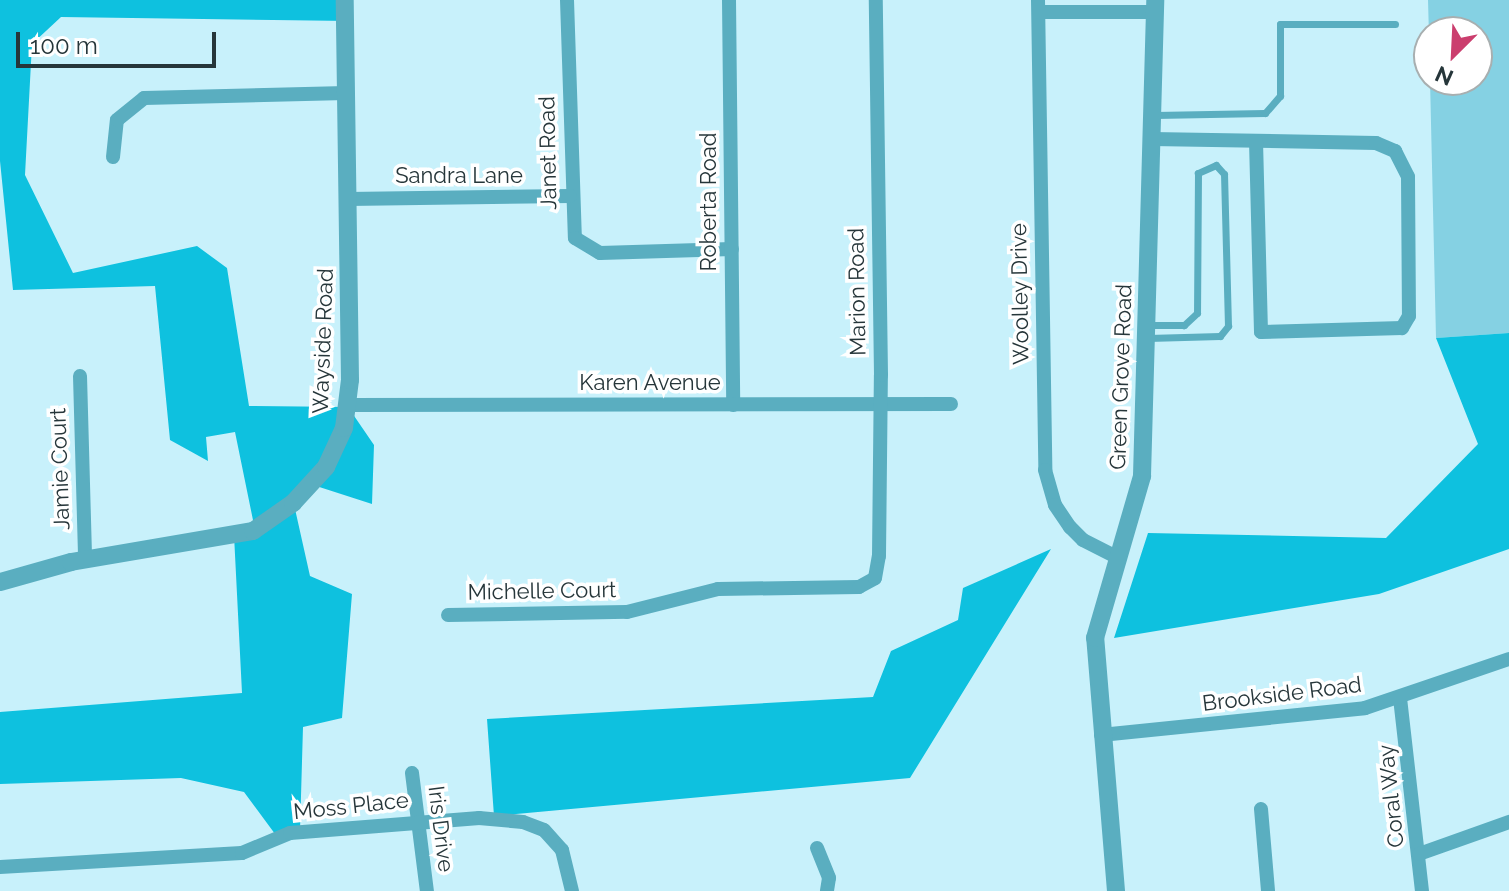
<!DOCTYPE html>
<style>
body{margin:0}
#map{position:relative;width:1509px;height:891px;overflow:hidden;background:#c8f1fb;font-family:Raleway,sans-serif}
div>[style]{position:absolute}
.green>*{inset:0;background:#85d1e3}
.forest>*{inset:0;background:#0ec1df}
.service>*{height:7px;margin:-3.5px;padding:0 3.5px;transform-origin:3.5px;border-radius:3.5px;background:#5aaec0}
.minor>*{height:14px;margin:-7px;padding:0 7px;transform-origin:7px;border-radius:7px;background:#5aaec0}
.tertiary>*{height:18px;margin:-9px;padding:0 9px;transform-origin:9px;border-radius:9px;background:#5aaec0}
span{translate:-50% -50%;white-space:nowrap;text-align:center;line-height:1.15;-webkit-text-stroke:7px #fff;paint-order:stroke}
.street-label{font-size:22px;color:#26363a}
.north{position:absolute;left:1413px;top:16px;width:80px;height:80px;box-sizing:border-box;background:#fff;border:2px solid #a8afb0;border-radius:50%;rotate:204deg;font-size:22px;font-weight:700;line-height:32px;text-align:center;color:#26363a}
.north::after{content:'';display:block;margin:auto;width:28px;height:36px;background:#cb3e6e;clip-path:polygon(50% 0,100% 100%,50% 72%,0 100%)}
.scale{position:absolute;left:16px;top:32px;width:200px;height:36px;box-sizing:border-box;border:4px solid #26363a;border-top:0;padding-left:10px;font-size:24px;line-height:28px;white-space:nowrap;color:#26363a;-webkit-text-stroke:6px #fff;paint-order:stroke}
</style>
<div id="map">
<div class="green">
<div style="clip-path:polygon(1428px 0,1509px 0,1509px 333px,1436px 338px,1430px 80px,1477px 80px,1477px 32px,1429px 32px,1429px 36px)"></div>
</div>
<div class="forest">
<div style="clip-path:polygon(0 0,349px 0,350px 21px,61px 17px,32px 44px,25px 175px,73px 273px,197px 246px,227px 268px,249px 406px,348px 407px,374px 445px,372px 504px,310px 484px,293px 500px,310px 576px,352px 594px,342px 718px,303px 727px,300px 831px,278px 838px,244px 792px,181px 778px,0 784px,0 712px,242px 693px,234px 535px,254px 525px,235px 432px,206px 437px,208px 461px,170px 440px,155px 286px,13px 290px,0 161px)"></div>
<div style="clip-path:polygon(1509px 333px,1509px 549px,1379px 594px,1114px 638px,1148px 533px,1386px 538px,1478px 444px,1436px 338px)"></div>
<div style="clip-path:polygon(1051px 549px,910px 778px,494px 816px,487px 719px,873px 697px,891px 651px,958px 620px,963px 588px)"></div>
</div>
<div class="service">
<div style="left:1155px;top:115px;width:110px;rotate:-1deg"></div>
<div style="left:1265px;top:113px;width:23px;rotate:-49deg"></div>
<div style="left:1280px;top:96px;width:72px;rotate:-90deg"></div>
<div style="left:1280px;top:24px;width:115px"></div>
<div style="left:1148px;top:338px;width:72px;rotate:-1.6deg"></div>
<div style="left:1220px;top:336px;width:13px;rotate:-51deg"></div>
<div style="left:1228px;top:326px;width:152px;rotate:-91.5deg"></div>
<div style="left:1224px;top:174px;width:12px;rotate:-132deg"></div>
<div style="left:1216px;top:165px;width:20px;rotate:156deg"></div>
<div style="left:1198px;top:173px;width:140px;rotate:90.4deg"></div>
<div style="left:1197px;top:313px;width:18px;rotate:137deg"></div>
<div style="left:1184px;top:325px;width:35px;rotate:180deg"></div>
</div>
<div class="minor">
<div style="left:567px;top:0;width:238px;rotate:88.1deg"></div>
<div style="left:575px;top:238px;width:29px;rotate:31deg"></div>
<div style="left:600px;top:253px;width:132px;rotate:-1.7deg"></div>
<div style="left:729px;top:0;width:405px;rotate:89.4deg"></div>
<div style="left:1038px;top:0;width:470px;rotate:89.1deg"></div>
<div style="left:1045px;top:470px;width:36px;rotate:74deg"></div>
<div style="left:1055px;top:505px;width:27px;rotate:56deg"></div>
<div style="left:1070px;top:527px;width:18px;rotate:45deg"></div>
<div style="left:1083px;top:540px;width:37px;rotate:27deg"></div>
<div style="left:1039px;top:12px;width:116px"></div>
<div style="left:1152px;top:139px;width:224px;rotate:1deg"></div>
<div style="left:1376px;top:143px;width:21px;rotate:23deg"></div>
<div style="left:1395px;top:151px;width:29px;rotate:63deg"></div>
<div style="left:1408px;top:177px;width:139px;rotate:89.6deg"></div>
<div style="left:1409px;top:316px;width:14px;rotate:120deg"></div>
<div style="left:1402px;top:328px;width:141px;rotate:178.4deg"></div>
<div style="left:1261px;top:332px;width:191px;rotate:-91.5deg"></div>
<div style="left:113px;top:157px;width:37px;rotate:-84deg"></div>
<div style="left:117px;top:120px;width:35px;rotate:-39deg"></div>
<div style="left:144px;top:98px;width:202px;rotate:-1.4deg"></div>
<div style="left:348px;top:199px;width:222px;rotate:-0.8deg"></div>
<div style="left:80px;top:376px;width:184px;rotate:88.4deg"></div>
<div style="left:349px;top:405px;width:602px;rotate:-0.1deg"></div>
<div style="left:448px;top:615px;width:179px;rotate:-1deg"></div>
<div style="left:627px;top:612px;width:94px;rotate:-14.2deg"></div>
<div style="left:718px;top:589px;width:141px;rotate:-0.8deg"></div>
<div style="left:859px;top:587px;width:18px;rotate:-29deg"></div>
<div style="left:875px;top:578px;width:22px;rotate:-80deg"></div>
<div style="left:879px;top:556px;width:181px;rotate:-89.4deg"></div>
<div style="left:881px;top:375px;width:375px;rotate:-90.8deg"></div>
<div style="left:1400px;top:698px;width:194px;rotate:83.5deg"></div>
<div style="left:1101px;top:735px;width:265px;rotate:-5.8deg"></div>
<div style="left:1365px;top:708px;width:152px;rotate:-18.8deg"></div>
<div style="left:412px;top:773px;width:119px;rotate:82.8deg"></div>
<div style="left:1261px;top:809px;width:82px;rotate:85.1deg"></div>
<div style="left:817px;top:848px;width:32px;rotate:68deg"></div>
<div style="left:829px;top:878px;width:13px;rotate:99deg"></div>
<div style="left:1419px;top:854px;width:96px;rotate:-19.6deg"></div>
<div style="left:0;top:867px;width:242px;rotate:-3.3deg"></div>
<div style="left:242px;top:853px;width:52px;rotate:-22.6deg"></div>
<div style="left:290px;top:833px;width:190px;rotate:-4.5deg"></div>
<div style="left:479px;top:818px;width:44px;rotate:5.2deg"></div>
<div style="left:523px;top:822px;width:22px;rotate:21deg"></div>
<div style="left:544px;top:830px;width:27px;rotate:48deg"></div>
<div style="left:562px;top:850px;width:42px;rotate:76.3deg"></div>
</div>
<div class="tertiary">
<div style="left:0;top:582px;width:74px;rotate:-15.7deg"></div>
<div style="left:71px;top:562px;width:185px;rotate:-9.7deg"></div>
<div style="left:253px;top:531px;width:49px;rotate:-35deg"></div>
<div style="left:293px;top:503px;width:49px;rotate:-47.5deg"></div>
<div style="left:326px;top:467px;width:43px;rotate:-65.2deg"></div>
<div style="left:344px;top:428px;width:48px;rotate:-82.9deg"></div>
<div style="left:350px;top:380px;width:380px;rotate:-90.8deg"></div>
<div style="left:1116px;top:891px;width:254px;rotate:-94.7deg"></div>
<div style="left:1095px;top:638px;width:169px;rotate:-73.8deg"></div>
<div style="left:1142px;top:476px;width:476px;rotate:-88.4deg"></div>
</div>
<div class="street-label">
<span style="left:548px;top:153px;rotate:-91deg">Janet Road</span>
<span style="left:459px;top:176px">Sandra Lane</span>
<span style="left:709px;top:202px;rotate:-90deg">Roberta Road</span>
<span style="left:857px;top:292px;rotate:-91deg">Marion Road</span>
<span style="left:1020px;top:294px;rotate:-91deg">Woolley Drive</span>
<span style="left:323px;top:341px;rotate:-88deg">Wayside Road</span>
<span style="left:1121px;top:377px;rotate:-88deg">Green Grove Road</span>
<span style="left:650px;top:383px">Karen Avenue</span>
<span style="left:60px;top:469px;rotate:-92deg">Jamie Court</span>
<span style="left:542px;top:591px;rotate:-1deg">Michelle Court</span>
<span style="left:1282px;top:694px;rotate:-7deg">Brookside Road</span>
<span style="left:1391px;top:796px;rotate:-96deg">Coral Way</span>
<span style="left:351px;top:806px;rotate:-6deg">Moss Place</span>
<span style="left:441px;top:829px;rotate:83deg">Iris Drive</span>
</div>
<div class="north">N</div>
<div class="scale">100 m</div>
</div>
